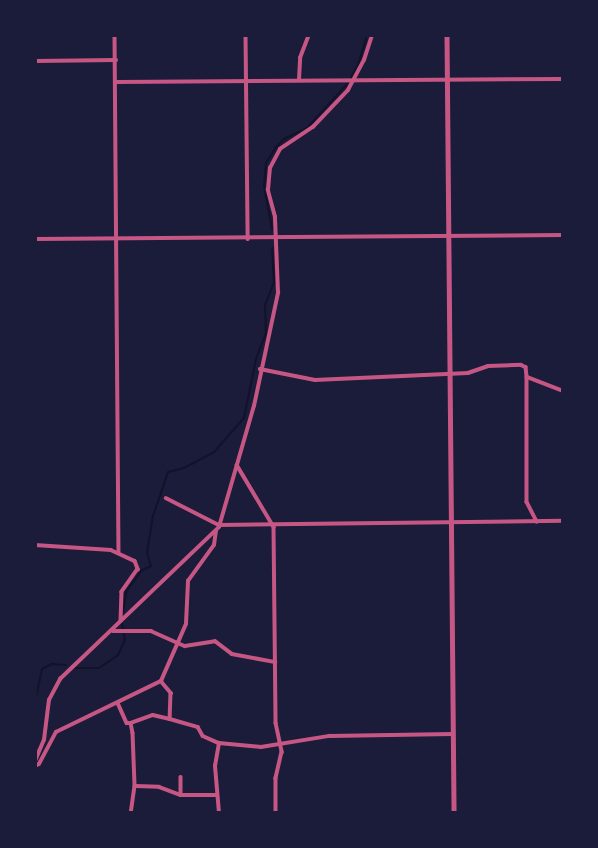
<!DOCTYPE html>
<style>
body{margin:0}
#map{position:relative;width:598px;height:848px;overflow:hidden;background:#1b1b3a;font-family:"Nunito Sans",sans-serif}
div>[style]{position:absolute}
.stream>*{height:2px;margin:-1px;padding:0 1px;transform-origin:1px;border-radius:1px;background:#12122b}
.minor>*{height:3.5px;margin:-1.75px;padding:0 1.75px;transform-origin:1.75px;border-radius:1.75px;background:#c65784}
.tertiary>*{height:4.5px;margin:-2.25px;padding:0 2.25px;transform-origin:2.25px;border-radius:2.25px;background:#c65784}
span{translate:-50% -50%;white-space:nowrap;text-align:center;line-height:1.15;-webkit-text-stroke:7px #1b1b3a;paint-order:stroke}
.frame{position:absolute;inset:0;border:37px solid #1b1b3a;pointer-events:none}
</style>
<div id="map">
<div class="stream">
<div style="left:351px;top:78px;width:15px;rotate:-62deg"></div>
<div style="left:358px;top:65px;width:31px;rotate:-73deg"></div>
<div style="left:272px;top:229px;width:44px;rotate:-100.5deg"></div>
<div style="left:264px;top:186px;width:23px;rotate:-85deg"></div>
<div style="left:266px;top:163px;width:19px;rotate:-58deg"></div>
<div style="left:276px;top:147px;width:11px;rotate:-45deg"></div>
<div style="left:284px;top:139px;width:25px;rotate:-26deg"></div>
<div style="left:307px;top:128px;width:59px;rotate:-47.7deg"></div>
<div style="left:123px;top:612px;width:20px;rotate:-81deg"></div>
<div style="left:126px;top:592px;width:26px;rotate:-54deg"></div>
<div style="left:141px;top:571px;width:11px;rotate:-27deg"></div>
<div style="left:151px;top:566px;width:14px;rotate:-107deg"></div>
<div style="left:147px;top:553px;width:37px;rotate:-81deg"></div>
<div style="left:153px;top:516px;width:46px;rotate:-71.2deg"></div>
<div style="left:168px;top:472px;width:16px;rotate:-14deg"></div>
<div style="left:184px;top:468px;width:34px;rotate:-28deg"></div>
<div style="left:214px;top:452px;width:45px;rotate:-48.6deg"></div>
<div style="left:244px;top:418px;width:60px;rotate:-78.5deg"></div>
<div style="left:256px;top:359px;width:28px;rotate:-69deg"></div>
<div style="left:266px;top:333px;width:28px;rotate:-92deg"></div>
<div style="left:265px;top:305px;width:24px;rotate:-68deg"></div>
<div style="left:274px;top:283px;width:35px;rotate:-93deg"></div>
<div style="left:74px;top:668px;width:25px"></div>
<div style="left:99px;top:668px;width:23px;rotate:-34deg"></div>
<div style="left:118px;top:655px;width:17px;rotate:-65deg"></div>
<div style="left:125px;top:640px;width:17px;rotate:-100deg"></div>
<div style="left:35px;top:702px;width:34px;rotate:-78deg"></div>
<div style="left:42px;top:669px;width:11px;rotate:-27deg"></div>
<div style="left:52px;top:664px;width:14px;rotate:4deg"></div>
</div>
<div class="minor">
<div style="left:115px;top:35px;width:518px;rotate:89.56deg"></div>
<div style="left:246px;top:35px;width:204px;rotate:89.4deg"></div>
<div style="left:35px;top:61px;width:81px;rotate:-0.7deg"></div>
<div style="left:299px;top:80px;width:22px;rotate:-87deg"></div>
<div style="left:300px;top:58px;width:25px;rotate:-69deg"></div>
<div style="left:116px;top:82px;width:447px;rotate:-0.4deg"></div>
<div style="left:35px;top:239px;width:528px;rotate:-0.43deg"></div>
<div style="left:260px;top:369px;width:56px;rotate:11.3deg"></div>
<div style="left:315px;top:380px;width:153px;rotate:-2.6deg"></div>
<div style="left:468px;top:373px;width:21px;rotate:-19deg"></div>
<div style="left:488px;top:366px;width:33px;rotate:-2deg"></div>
<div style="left:521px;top:365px;width:5px;rotate:22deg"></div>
<div style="left:526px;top:367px;width:10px;rotate:84deg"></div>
<div style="left:527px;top:377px;width:39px;rotate:21deg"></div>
<div style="left:527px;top:377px;width:125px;rotate:90deg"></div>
<div style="left:527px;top:502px;width:22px;rotate:63deg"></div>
<div style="left:237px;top:465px;width:72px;rotate:59.2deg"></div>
<div style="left:274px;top:527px;width:196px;rotate:89.4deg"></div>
<div style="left:276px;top:723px;width:30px;rotate:78deg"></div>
<div style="left:282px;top:752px;width:27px;rotate:103deg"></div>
<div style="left:276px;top:778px;width:35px;rotate:90deg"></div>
<div style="left:166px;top:498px;width:59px;rotate:27deg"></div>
<div style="left:219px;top:525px;width:344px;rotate:-0.7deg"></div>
<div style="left:35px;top:545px;width:76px;rotate:3.8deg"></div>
<div style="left:111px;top:550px;width:26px;rotate:25deg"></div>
<div style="left:135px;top:561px;width:9px;rotate:69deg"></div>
<div style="left:138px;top:569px;width:28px;rotate:125deg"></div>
<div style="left:122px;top:592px;width:29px;rotate:92deg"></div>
<div style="left:113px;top:631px;width:38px"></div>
<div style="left:151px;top:631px;width:37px;rotate:24deg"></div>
<div style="left:185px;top:646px;width:30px;rotate:-9deg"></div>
<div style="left:215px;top:641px;width:21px;rotate:37deg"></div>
<div style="left:232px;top:654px;width:44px;rotate:10.5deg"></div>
<div style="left:161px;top:681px;width:16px;rotate:50deg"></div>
<div style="left:171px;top:693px;width:26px;rotate:92deg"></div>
<div style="left:170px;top:719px;width:29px;rotate:16deg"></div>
<div style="left:198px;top:727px;width:10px;rotate:61deg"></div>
<div style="left:203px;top:736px;width:17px;rotate:24deg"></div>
<div style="left:219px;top:743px;width:42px;rotate:5.4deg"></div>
<div style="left:261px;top:747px;width:69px;rotate:-9.2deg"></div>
<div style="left:329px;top:736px;width:124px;rotate:-0.9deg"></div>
<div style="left:118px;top:703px;width:22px;rotate:66deg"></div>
<div style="left:127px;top:723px;width:4px"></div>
<div style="left:131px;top:723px;width:10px;rotate:79deg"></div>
<div style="left:133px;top:733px;width:53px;rotate:87.8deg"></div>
<div style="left:135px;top:786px;width:27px;rotate:98deg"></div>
<div style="left:131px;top:723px;width:23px;rotate:-20deg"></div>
<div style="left:153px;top:715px;width:17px;rotate:13deg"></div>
<div style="left:35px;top:761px;width:23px;rotate:-67deg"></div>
<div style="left:44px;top:740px;width:40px;rotate:-82.9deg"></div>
<div style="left:49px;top:700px;width:24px;rotate:-62deg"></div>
<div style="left:60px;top:679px;width:220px;rotate:-43.7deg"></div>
<div style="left:219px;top:527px;width:126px;rotate:-73.9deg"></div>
<div style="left:254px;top:406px;width:116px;rotate:-78deg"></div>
<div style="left:278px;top:293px;width:76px;rotate:-92.3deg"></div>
<div style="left:275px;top:217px;width:28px;rotate:-105deg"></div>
<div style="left:268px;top:190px;width:22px;rotate:-85deg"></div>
<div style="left:270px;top:168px;width:21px;rotate:-62deg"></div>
<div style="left:280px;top:149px;width:40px;rotate:-34deg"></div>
<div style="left:313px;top:127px;width:51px;rotate:-46.6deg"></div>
<div style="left:348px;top:90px;width:34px;rotate:-62deg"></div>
<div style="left:364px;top:60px;width:26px;rotate:-72deg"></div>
<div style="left:35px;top:766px;width:4px;rotate:-27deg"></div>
<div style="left:39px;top:764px;width:36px;rotate:-62deg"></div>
<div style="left:56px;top:732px;width:117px;rotate:-25.9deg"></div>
<div style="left:161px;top:681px;width:62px;rotate:-66.3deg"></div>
<div style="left:186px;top:624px;width:43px;rotate:-87.3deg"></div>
<div style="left:188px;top:581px;width:44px;rotate:-54.2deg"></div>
<div style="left:214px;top:545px;width:14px;rotate:-82deg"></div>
<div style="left:181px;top:777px;width:18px;rotate:90deg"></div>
<div style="left:181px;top:795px;width:36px"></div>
<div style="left:136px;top:786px;width:23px;rotate:2deg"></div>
<div style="left:159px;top:787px;width:23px;rotate:20deg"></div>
<div style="left:219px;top:813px;width:47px;rotate:-94.9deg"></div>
<div style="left:215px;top:766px;width:23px;rotate:-80deg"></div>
</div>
<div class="tertiary">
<div style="left:447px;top:35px;width:778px;rotate:89.48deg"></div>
</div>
<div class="frame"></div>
</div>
